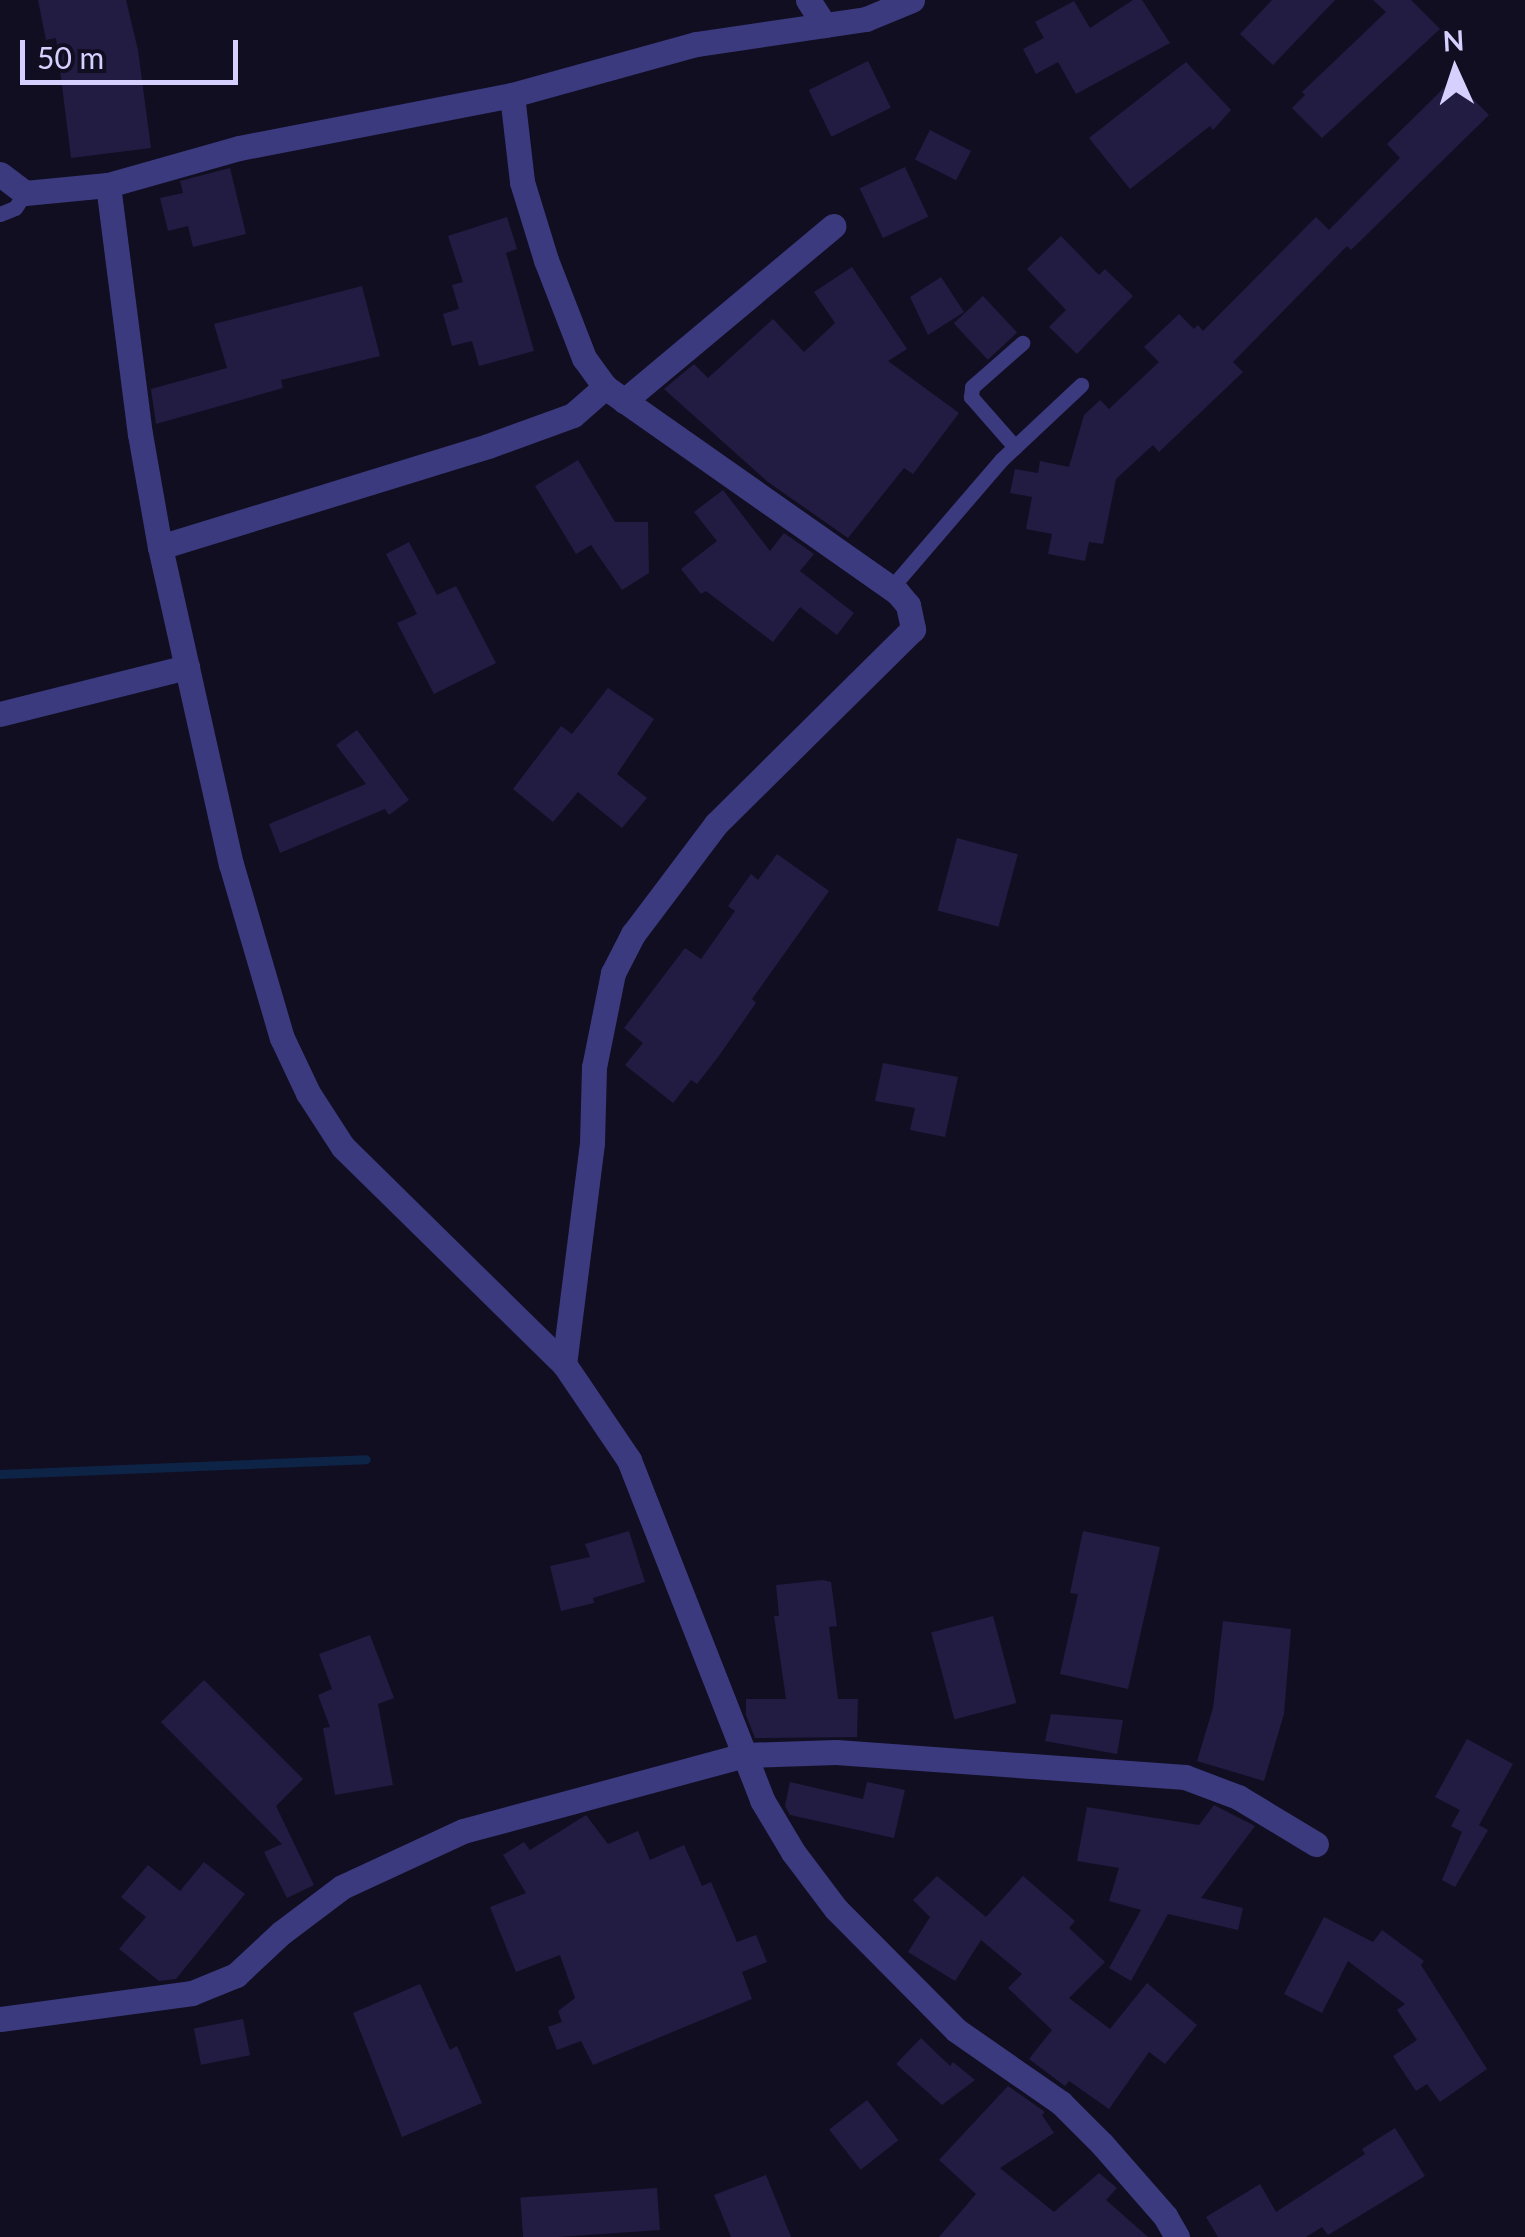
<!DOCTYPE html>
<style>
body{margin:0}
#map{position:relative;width:1525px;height:2237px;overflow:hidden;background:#110e22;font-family:Lato,sans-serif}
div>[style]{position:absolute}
.stream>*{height:9px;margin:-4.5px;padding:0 4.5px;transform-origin:4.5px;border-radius:4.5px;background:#0e2446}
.building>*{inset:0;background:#221b42;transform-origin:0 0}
.lane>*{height:15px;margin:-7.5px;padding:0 7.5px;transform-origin:7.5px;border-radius:7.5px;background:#3c3a7f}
.street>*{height:25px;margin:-12.5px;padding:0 12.5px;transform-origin:12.5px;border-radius:12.5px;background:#3c3a7f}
span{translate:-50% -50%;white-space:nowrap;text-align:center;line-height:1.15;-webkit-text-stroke:8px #110e22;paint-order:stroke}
.north{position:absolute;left:1405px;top:20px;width:100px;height:100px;-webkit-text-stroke:8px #110e22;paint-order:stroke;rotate:357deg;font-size:28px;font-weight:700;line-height:40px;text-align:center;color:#d5d0fe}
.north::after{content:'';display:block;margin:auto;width:35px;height:45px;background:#d5d0fe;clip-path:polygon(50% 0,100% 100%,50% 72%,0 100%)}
.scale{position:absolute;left:20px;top:40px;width:218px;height:45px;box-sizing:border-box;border:5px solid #d5d0fe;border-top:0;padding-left:12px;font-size:30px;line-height:35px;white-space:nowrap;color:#d5d0fe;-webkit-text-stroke:8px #110e22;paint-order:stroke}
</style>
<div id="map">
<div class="stream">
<div style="left:0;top:1474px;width:366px;rotate:-2.3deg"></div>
</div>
<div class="building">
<div style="clip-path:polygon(38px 0,126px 0,138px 50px,151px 148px,71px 158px,56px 38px,46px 40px)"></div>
<div style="clip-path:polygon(1133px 0,1142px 0,1170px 43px,1076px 94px,1058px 62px,1036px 74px,1023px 49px,1044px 38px,1035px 22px,1074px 1px,1090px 28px)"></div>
<div style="clip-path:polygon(1272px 0,1335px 0,1273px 65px,1240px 34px)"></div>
<div style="clip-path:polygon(1373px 0,1411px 0,1440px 29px,1322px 138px,1292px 108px,1305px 95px,1302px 92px,1386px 12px)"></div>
<div style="left:868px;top:61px;width:52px;height:66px;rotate:64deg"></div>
<div style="clip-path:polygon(1186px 62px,1231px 110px,1213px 130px,1210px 126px,1130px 189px,1089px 138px)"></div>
<div style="clip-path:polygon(1453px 79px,1489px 115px,1351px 250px,1347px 246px,1233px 362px,1243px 372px,1159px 452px,1153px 445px,1116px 479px,1103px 544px,1089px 542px,1085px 561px,1048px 554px,1052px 534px,1026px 529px,1032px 497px,1010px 493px,1015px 469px,1038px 473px,1040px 461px,1069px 467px,1084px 415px,1100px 400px,1109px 409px,1159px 362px,1144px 347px,1179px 314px,1194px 329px,1198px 325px,1203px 331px,1316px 217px,1329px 230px,1400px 158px,1387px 144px)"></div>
<div style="left:930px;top:130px;width:46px;height:33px;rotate:27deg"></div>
<div style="left:905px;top:167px;width:55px;height:50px;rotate:65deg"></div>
<div style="clip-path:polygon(230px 168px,246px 234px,193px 247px,188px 226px,168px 231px,160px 198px,183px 193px,180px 181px)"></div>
<div style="clip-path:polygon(507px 217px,517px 249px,506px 253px,534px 351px,479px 366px,472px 341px,452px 346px,443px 314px,459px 309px,452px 285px,463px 282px,448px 236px)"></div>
<div style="clip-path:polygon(1061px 236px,1099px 275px,1105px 269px,1133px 296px,1077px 354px,1049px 327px,1066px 310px,1027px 269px)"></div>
<div style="clip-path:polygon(852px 267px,907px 349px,888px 361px,959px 413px,913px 474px,904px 468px,848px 538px,768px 482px,664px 389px,694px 364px,708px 378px,773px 319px,804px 352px,835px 323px,814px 292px)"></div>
<div style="clip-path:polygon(941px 277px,964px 312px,928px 335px,910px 297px)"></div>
<div style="clip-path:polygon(362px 286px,380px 356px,281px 380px,283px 388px,156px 424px,151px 389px,227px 368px,214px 324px)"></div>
<div style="left:983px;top:296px;width:50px;height:40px;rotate:47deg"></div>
<div style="clip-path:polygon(578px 460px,615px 522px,648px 522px,649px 573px,622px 590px,591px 545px,576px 554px,535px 486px)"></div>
<div style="clip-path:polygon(723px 490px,770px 551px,784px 533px,814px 554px,800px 571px,854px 613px,837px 635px,800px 607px,773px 642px,706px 591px,701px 594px,681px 569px,717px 541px,694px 512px)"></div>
<div style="clip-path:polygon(409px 542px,437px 595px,456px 586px,496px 663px,434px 694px,397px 623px,417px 614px,386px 554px)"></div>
<div style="clip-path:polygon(608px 688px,654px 719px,617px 774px,647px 798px,622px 828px,578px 792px,553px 822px,513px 789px,561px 726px,572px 734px)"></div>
<div style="clip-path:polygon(357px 730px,409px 800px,389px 815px,385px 809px,280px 853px,269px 824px,366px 784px,336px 745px)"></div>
<div style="left:957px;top:838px;width:63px;height:75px;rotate:15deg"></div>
<div style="clip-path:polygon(777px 854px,829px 891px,752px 999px,756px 1003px,718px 1057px,697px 1084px,691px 1080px,673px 1103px,625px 1065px,643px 1043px,624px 1028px,685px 948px,701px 959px,735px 911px,728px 906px,751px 874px,758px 880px)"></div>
<div style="clip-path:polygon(883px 1063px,958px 1077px,945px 1137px,910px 1130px,915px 1108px,875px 1101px)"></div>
<div style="clip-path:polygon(629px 1531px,645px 1582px,593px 1598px,594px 1603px,561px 1611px,550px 1566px,590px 1557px,585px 1544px)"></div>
<div style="clip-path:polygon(1083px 1531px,1160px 1547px,1128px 1689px,1060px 1674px,1078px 1594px,1070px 1593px)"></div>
<div style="clip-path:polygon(823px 1580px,831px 1582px,837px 1626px,829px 1627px,838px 1699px,858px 1699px,857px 1737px,755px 1738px,746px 1715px,746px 1699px,786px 1699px,774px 1616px,779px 1616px,776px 1585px)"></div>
<div style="left:993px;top:1616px;width:90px;height:64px;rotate:75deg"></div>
<div style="clip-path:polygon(1223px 1621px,1291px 1629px,1284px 1714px,1264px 1781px,1197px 1761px,1213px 1708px)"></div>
<div style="clip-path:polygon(370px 1635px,394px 1698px,378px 1704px,393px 1785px,335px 1795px,323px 1728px,330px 1727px,318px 1695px,332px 1689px,319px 1654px)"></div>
<div style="clip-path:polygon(204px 1680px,303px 1779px,276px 1806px,314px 1885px,287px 1898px,264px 1852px,282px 1844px,161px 1722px)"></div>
<div style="clip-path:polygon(1051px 1714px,1123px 1720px,1117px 1754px,1045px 1741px)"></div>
<div style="clip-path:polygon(1467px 1739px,1513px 1764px,1479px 1825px,1488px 1830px,1455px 1887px,1442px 1880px,1462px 1832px,1451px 1826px,1460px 1810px,1435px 1797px)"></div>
<div style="clip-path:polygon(790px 1782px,863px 1799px,867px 1782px,905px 1790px,894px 1838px,790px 1815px,785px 1806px)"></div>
<div style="clip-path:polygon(1214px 1805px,1255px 1826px,1201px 1898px,1243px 1908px,1238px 1930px,1168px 1914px,1131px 1981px,1109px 1968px,1141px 1910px,1109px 1901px,1119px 1868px,1077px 1861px,1087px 1807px,1199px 1825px)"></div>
<div style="clip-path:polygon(586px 1815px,608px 1844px,638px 1831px,650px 1860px,684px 1845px,702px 1886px,711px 1882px,737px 1942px,756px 1935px,767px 1962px,742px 1972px,752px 1999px,593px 2065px,581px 2041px,557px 2050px,548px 2027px,562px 2022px,558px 2011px,575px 1998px,560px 1955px,516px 1972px,490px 1907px,526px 1893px,503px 1855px,524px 1842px,530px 1850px)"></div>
<div style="clip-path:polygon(204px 1862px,245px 1894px,176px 1979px,159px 1981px,119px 1949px,146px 1917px,121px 1897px,148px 1865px,180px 1891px)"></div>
<div style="clip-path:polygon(937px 1876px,986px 1917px,1023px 1876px,1075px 1921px,1069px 1928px,1105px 1962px,1069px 1998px,1110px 2029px,1147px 1983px,1197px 2025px,1165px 2064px,1149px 2052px,1109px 2109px,1069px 2081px,1065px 2086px,1029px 2059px,1052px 2030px,1008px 1988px,1022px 1974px,981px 1940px,955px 1981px,908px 1952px,930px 1917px,913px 1900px)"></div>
<div style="clip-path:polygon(1324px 1917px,1373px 1942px,1382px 1930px,1424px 1961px,1421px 1965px,1487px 2069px,1440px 2102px,1427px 2084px,1416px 2091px,1393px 2056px,1417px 2040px,1397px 2010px,1405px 2004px,1348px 1961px,1322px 2013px,1284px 1994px)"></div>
<div style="clip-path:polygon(420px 1984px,450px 2050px,457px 2046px,482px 2103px,402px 2137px,353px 2013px)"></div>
<div style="left:243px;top:2019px;width:37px;height:50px;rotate:79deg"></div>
<div style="clip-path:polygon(921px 2038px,950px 2066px,953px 2062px,975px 2080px,942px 2105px,896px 2064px)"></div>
<div style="clip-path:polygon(1008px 2086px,1045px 2112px,1042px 2115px,1054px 2133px,1000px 2168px,1054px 2212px,1099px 2173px,1117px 2188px,1106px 2200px,1148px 2237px,939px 2237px,976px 2194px,939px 2160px)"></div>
<div style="left:867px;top:2100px;width:51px;height:48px;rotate:52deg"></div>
<div style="clip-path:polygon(1395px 2128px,1425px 2176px,1328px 2235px,1322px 2227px,1306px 2237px,1218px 2237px,1206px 2217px,1260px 2184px,1276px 2212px,1365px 2154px,1362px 2149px)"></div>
<div style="clip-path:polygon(766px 2175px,791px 2237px,731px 2237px,714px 2195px)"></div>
<div style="left:657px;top:2188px;width:42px;height:137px;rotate:86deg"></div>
</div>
<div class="lane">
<div style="left:0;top:214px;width:16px;rotate:-22deg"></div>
<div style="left:15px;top:208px;width:18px;rotate:-56deg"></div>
<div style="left:1015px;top:447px;width:67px;rotate:-131.3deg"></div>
<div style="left:971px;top:397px;width:10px;rotate:-84deg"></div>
<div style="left:972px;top:387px;width:67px;rotate:-41.3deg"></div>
<div style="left:891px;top:588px;width:169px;rotate:-49.3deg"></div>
<div style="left:1001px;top:460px;width:110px;rotate:-43.2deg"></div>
</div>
<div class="street">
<div style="left:808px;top:0;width:30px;rotate:57deg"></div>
<div style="left:912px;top:0;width:50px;rotate:157.6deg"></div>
<div style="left:866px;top:19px;width:172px;rotate:171.6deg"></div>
<div style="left:696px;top:44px;width:191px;rotate:164.5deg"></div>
<div style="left:512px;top:95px;width:278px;rotate:169deg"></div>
<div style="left:239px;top:148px;width:136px;rotate:164.2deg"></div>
<div style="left:108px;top:185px;width:251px;rotate:82.7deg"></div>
<div style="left:140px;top:434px;width:115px;rotate:80deg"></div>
<div style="left:160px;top:547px;width:325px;rotate:77.4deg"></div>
<div style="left:231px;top:864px;width:181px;rotate:73.7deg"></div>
<div style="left:282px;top:1038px;width:61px;rotate:64.7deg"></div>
<div style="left:308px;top:1093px;width:64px;rotate:57.1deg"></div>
<div style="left:343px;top:1147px;width:310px;rotate:44.5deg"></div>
<div style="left:564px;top:1364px;width:116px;rotate:55.9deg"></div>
<div style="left:629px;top:1460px;width:365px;rotate:68.6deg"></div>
<div style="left:762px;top:1800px;width:61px;rotate:59.2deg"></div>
<div style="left:793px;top:1852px;width:71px;rotate:53deg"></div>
<div style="left:836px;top:1909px;width:170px;rotate:45.2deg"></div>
<div style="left:956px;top:2030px;width:128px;rotate:34.8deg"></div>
<div style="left:1061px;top:2103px;width:58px;rotate:45deg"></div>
<div style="left:1102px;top:2144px;width:96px;rotate:48.8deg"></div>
<div style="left:1165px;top:2216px;width:24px;rotate:60deg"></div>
<div style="left:512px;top:95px;width:88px;rotate:83.4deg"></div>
<div style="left:522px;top:182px;width:82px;rotate:72.9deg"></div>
<div style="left:546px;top:260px;width:105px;rotate:68.8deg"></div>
<div style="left:584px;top:358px;width:36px;rotate:54deg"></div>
<div style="left:605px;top:387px;width:357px;rotate:35.1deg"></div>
<div style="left:897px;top:592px;width:17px;rotate:50deg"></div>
<div style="left:908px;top:605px;width:25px;rotate:78deg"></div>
<div style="left:913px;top:629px;width:277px;rotate:135.3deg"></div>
<div style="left:716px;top:824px;width:138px;rotate:127deg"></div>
<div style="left:633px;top:934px;width:44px;rotate:117.1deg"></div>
<div style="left:613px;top:973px;width:96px;rotate:101.4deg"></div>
<div style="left:594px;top:1067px;width:76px;rotate:91.5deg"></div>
<div style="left:592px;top:1143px;width:223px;rotate:97.2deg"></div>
<div style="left:0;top:174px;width:31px;rotate:37deg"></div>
<div style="left:25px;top:193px;width:83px;rotate:-5.5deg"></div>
<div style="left:624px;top:401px;width:273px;rotate:-39.9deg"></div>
<div style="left:160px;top:547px;width:343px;rotate:-17.1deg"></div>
<div style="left:488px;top:446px;width:90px;rotate:-20deg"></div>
<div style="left:573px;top:415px;width:43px;rotate:-41.2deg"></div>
<div style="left:0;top:714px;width:193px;rotate:-14.1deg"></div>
<div style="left:0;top:2019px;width:194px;rotate:-7.7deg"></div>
<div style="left:192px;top:1993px;width:48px;rotate:-22.2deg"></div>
<div style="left:236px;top:1975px;width:62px;rotate:-43deg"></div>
<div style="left:281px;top:1933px;width:76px;rotate:-37deg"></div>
<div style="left:342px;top:1887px;width:133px;rotate:-24.8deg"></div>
<div style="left:463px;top:1831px;width:291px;rotate:-15.1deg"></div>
<div style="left:744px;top:1755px;width:92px;rotate:-1.9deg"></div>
<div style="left:836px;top:1752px;width:350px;rotate:4.1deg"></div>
<div style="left:1185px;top:1777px;width:57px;rotate:20.7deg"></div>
<div style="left:1238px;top:1797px;width:91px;rotate:31.1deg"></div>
</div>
<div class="north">N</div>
<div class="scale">50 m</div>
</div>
